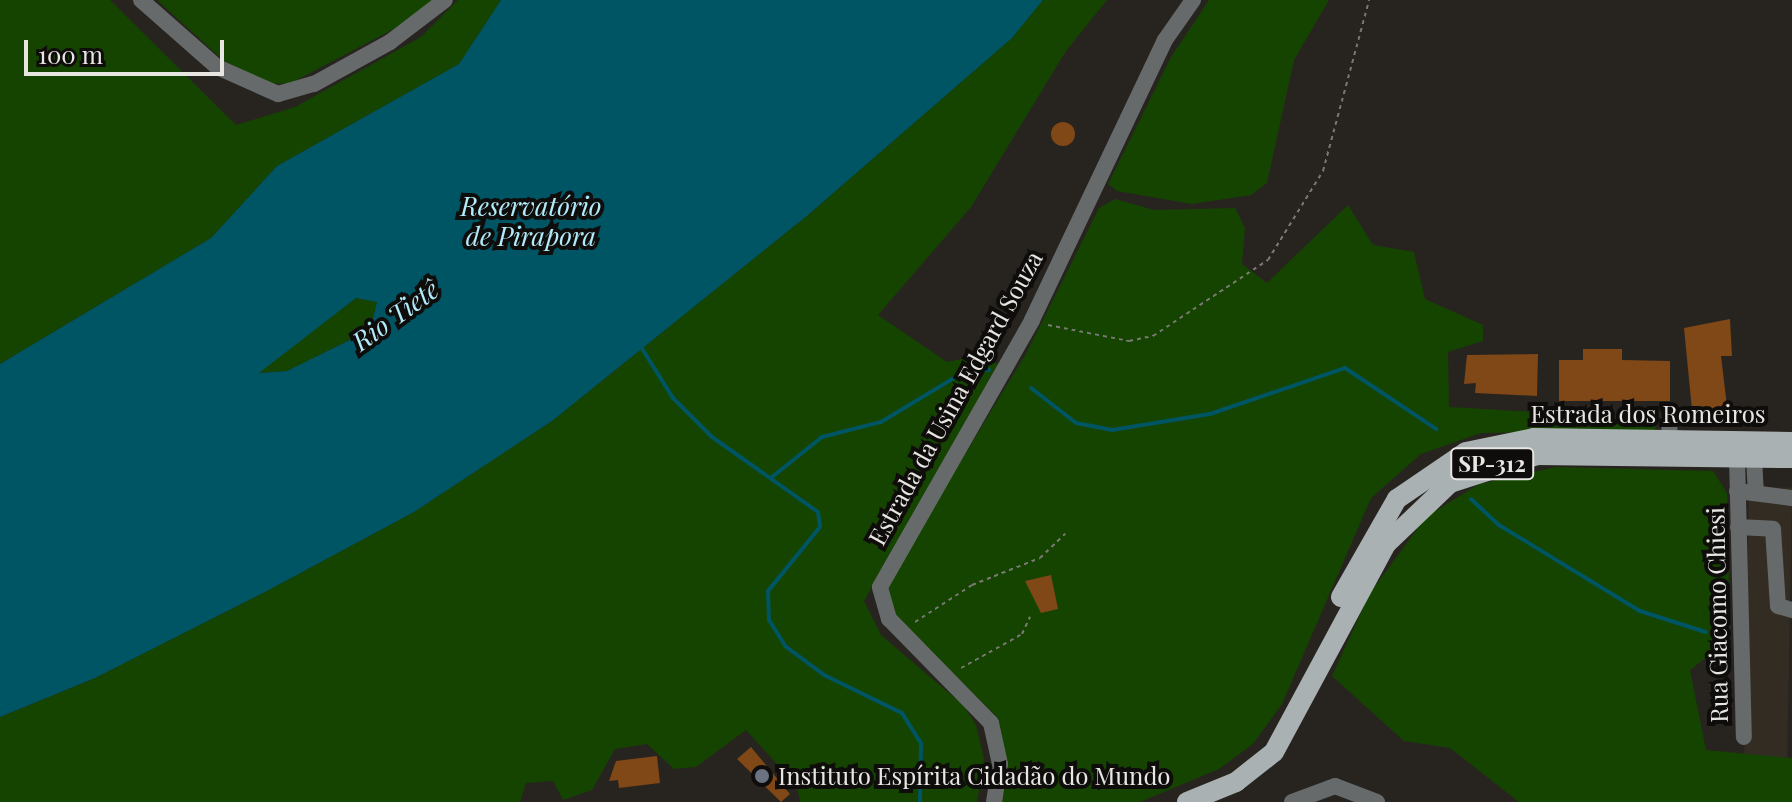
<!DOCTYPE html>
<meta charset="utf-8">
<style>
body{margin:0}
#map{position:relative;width:1792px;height:802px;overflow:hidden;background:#272420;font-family:"Playfair Display",serif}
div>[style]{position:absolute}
.built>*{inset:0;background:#332c23;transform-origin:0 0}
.green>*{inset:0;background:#154400}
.water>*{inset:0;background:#005564}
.stream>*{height:4px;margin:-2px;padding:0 2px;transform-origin:2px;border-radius:2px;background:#005564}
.building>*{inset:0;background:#804717}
.round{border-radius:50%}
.path>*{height:2px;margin-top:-1px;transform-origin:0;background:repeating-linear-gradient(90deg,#7a7874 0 4px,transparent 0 8px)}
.minor>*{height:16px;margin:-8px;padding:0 8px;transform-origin:8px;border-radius:8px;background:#676a6b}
.major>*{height:20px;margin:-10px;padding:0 10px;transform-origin:10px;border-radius:10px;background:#aab1b2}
.dots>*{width:22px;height:22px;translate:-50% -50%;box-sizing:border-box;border:4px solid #0f0d0b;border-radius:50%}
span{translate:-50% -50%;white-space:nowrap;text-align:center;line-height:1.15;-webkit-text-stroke:8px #0f0d0b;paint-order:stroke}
.shield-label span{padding:2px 6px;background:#0f0d0b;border:2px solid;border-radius:6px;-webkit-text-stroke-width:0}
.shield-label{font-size:22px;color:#e8e6e3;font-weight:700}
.street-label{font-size:24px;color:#e8e6e3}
.poi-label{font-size:24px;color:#e8e6e3}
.left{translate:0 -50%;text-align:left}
.water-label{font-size:26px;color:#b2ebfa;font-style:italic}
.scale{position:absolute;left:24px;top:40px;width:200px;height:36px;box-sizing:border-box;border:4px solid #e8e6e3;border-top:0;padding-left:10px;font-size:24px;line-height:28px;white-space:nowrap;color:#e8e6e3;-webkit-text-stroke:6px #0f0d0b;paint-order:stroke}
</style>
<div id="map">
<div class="built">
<div style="left:1749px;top:487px;width:43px;height:287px;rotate:1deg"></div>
</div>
<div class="green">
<div style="clip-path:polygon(0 0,110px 0,236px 125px,295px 107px,421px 37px,458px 0,501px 0,459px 64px,277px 166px,211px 238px,0 364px)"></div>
<div style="clip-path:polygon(157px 0,433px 0,405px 23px,291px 83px,271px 84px,225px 62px)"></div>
<div style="clip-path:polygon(1043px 0,1107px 0,1066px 51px,971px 207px,878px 315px,947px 362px,976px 356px,998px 364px,864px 601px,881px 635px,963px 705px,976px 725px,984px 759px,977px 802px,800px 802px,797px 786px,746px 730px,696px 767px,674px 769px,647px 744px,615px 749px,592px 790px,563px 800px,553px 781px,526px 783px,520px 802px,0 802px,0 717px,95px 678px,265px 592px,414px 512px,552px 421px,808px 215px,1012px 38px)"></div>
<div style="clip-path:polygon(1209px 0,1329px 0,1294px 60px,1267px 183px,1251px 195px,1192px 204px,1117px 191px,1108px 184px,1171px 57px)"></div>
<div style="clip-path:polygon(1115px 199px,1154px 210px,1235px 208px,1245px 228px,1242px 264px,1267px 283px,1348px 205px,1373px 245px,1414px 252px,1425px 299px,1483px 325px,1483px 341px,1448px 352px,1449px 407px,1656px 419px,1655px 431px,1481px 433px,1421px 454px,1371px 498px,1282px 704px,1253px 744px,1219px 769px,1140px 802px,1001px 802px,1007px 780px,998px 718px,895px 616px,887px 583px,1027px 352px,1099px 208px)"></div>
<div style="clip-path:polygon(356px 298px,377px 301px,370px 330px,287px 371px,257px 373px)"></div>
<div style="clip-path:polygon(1556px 467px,1713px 471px,1727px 493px,1730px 639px,1690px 670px,1706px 750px,1792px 758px,1792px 802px,1519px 802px,1450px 748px,1404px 741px,1332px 676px,1370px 593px,1426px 517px,1479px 484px)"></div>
</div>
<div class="water">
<div style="clip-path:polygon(evenodd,501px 0,1043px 0,1012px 38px,808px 215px,552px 421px,414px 512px,265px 592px,95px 678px,0 717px,0 364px,211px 238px,277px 166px,459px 64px,501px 0,356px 298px,377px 302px,370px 330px,287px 371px,259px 373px,356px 298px)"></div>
</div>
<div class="stream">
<div style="left:641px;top:347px;width:60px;rotate:57.9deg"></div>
<div style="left:673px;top:398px;width:55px;rotate:45deg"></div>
<div style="left:712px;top:437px;width:130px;rotate:35.3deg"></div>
<div style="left:818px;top:512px;width:15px;rotate:82deg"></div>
<div style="left:820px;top:527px;width:82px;rotate:129.1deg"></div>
<div style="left:768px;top:591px;width:29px;rotate:88deg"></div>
<div style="left:769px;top:620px;width:31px;rotate:58deg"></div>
<div style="left:785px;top:646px;width:49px;rotate:36.6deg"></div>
<div style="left:824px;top:675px;width:87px;rotate:26deg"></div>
<div style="left:902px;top:713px;width:36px;rotate:58deg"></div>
<div style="left:921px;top:743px;width:59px;rotate:91deg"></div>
<div style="left:1031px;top:388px;width:57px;rotate:37.9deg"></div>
<div style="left:1076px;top:423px;width:37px;rotate:11deg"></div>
<div style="left:1112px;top:430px;width:99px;rotate:-9.3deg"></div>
<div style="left:1210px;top:414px;width:143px;rotate:-18.8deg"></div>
<div style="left:1345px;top:368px;width:110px;rotate:33.8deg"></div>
<div style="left:772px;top:477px;width:64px;rotate:-38.7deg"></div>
<div style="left:822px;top:437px;width:61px;rotate:-14.3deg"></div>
<div style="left:881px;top:422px;width:97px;rotate:-31.1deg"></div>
<div style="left:964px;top:372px;width:25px;rotate:-5deg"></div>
<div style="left:1471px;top:499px;width:38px;rotate:43deg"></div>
<div style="left:1499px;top:525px;width:165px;rotate:31.4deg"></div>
<div style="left:1640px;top:611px;width:69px;rotate:17.7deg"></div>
</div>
<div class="building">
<div class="round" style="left:1051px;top:122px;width:24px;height:24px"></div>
<div style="clip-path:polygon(1730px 319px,1732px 356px,1721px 356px,1729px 423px,1693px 420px,1684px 328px)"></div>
<div style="clip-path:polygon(1583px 349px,1622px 349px,1622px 360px,1670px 361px,1670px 401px,1559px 401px,1559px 360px,1583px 360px)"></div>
<div style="clip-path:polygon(1538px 354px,1537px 396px,1475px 393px,1476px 383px,1464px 384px,1467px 355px)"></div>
<div style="clip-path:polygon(1051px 575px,1058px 609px,1041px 613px,1025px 581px)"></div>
<div style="clip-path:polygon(751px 747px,790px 794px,781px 802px,737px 759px)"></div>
<div style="clip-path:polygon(657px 756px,660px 783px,619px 788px,618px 780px,609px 781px,616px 761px)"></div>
</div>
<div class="path">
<div style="left:1048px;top:325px;width:83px;rotate:11.2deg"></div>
<div style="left:1129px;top:341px;width:25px;rotate:-12deg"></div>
<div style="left:1153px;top:336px;width:138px;rotate:-33.5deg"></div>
<div style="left:1268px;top:260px;width:105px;rotate:-58.3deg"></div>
<div style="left:1323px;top:171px;width:177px;rotate:-74.9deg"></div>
<div style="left:915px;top:622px;width:68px;rotate:-33deg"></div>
<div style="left:972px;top:585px;width:73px;rotate:-21.7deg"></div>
<div style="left:1040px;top:558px;width:35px;rotate:-44deg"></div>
<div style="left:961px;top:668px;width:70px;rotate:-29.1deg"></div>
<div style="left:1022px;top:634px;width:19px;rotate:-65deg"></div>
</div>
<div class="minor">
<div style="left:141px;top:0;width:101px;rotate:41.4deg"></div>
<div style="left:217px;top:67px;width:67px;rotate:23.9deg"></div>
<div style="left:278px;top:94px;width:37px;rotate:-16deg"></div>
<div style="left:314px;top:84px;width:87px;rotate:-28.9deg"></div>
<div style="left:390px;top:42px;width:69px;rotate:-37.4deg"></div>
<div style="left:1669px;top:416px;width:23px;rotate:88deg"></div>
<div style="left:1737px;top:457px;width:280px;rotate:88.6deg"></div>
<div style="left:1754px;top:457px;width:34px;rotate:87deg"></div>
<div style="left:1737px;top:491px;width:55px;rotate:7.3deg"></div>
<div style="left:1738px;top:527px;width:35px;rotate:3deg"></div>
<div style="left:1773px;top:529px;width:77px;rotate:86.3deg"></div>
<div style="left:1778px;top:606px;width:15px;rotate:16deg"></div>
<div style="left:994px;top:802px;width:38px;rotate:-81deg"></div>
<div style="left:1000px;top:764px;width:42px;rotate:-102.4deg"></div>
<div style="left:991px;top:723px;width:146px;rotate:-134.4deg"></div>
<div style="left:889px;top:619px;width:33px;rotate:-106deg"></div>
<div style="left:880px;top:587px;width:307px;rotate:-60.3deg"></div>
<div style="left:1032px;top:320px;width:310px;rotate:-64.6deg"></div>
<div style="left:1165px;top:40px;width:49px;rotate:-55deg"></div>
<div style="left:1292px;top:802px;width:46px;rotate:-20.4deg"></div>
<div style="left:1335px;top:786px;width:45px;rotate:20.9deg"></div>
</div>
<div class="major">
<div style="left:1341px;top:597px;width:113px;rotate:-60.3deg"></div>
<div style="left:1397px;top:499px;width:83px;rotate:-34.3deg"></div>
<div style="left:1466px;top:452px;width:69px;rotate:-11.6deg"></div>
<div style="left:1534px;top:438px;width:258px;rotate:0.9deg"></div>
<div style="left:1187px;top:802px;width:53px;rotate:-22.2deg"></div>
<div style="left:1236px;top:782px;width:48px;rotate:-38.3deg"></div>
<div style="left:1274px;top:752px;width:236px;rotate:-61.7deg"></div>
<div style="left:1386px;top:544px;width:88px;rotate:-43.6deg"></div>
<div style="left:1450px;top:483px;width:91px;rotate:-17.8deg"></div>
<div style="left:1537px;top:455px;width:255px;rotate:0.7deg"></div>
</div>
<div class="dots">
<div style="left:762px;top:776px;background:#6b7280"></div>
</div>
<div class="shield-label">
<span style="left:1492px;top:464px">SP-312</span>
</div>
<div class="street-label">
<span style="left:955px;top:398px;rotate:-61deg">Estrada da Usina Edgard Souza</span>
<span style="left:1648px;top:414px">Estrada dos Romeiros</span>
<span style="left:1717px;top:615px;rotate:-91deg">Rua Giacomo Chiesi</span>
</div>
<div class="poi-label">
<span class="left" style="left:778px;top:776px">Instituto Espírita Cidadão do Mundo</span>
</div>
<div class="water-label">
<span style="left:531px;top:221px">Reservatório<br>de Pirapora</span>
<span style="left:395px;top:315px;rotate:-36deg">Rio Tietê</span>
</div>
<div class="scale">100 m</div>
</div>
